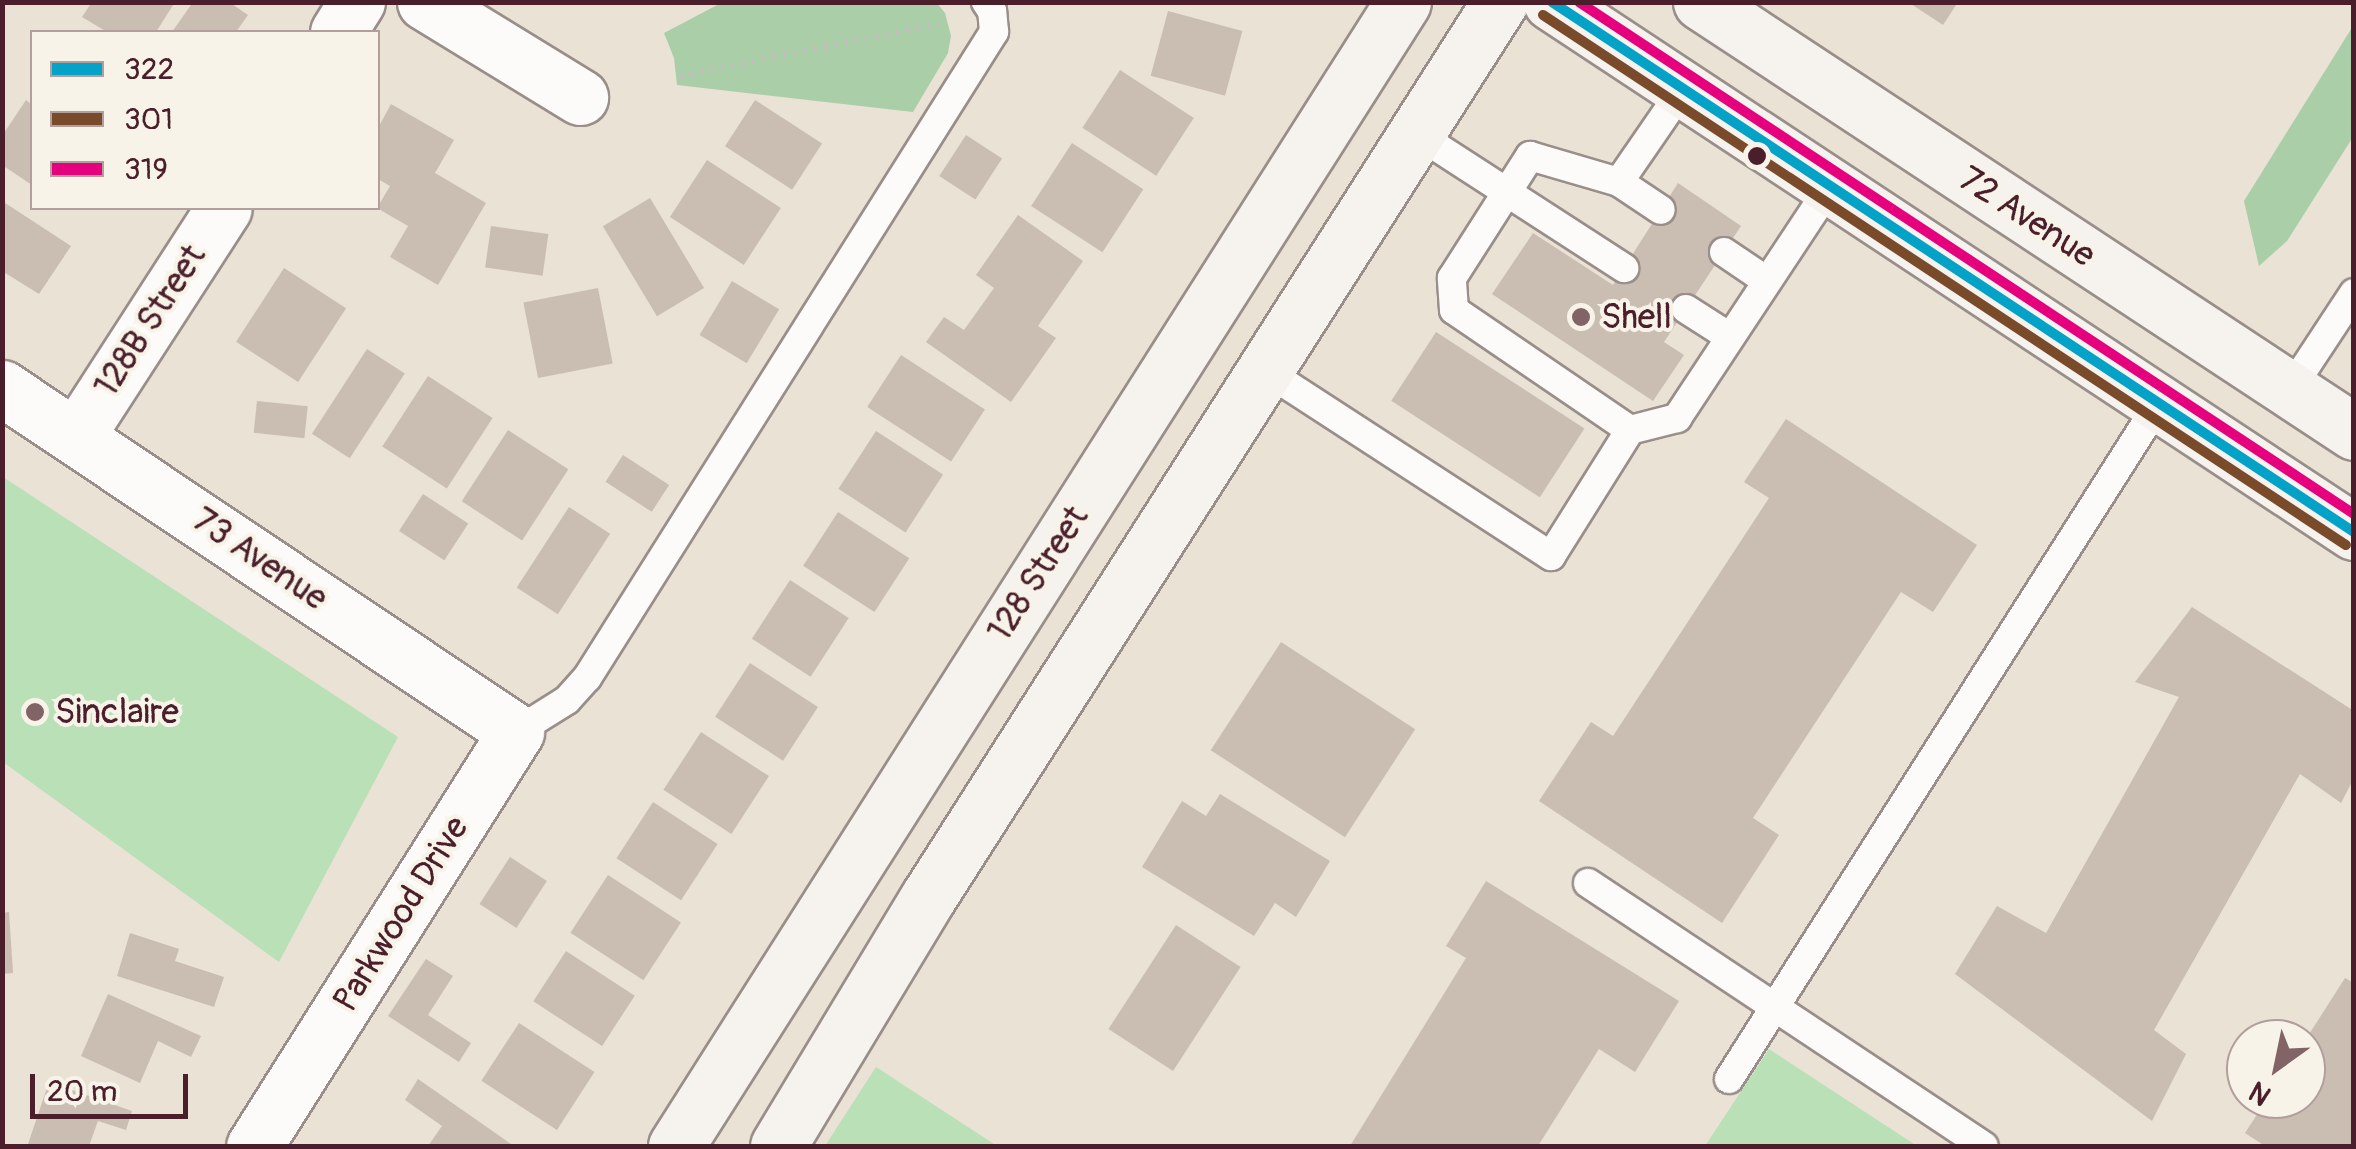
<!DOCTYPE html>
<style>
body{margin:0}
#map{position:relative;width:2356px;height:1149px;overflow:hidden;background:#e9e2d5;font-family:Pangolin,sans-serif}
div>[style]{position:absolute}
.green>*{inset:0;background:#b9e0b6}
.forest>*{inset:0;background:#a9cea8}
.building>*{inset:0;background:#cabeb3;transform-origin:0 0}
.path>*{height:6px;margin-top:-3px;transform-origin:0;background:repeating-linear-gradient(90deg,#c3bdbc 0 2.5px,transparent 0 10.5px)}
.roads{filter:drop-shadow(2px 0 #998e89) drop-shadow(-2px 0 #998e89) drop-shadow(0 2px #998e89) drop-shadow(0 -2px #998e89)}
.service>*{height:28px;margin:-14px;padding:0 14px;transform-origin:14px;border-radius:14px;background:#fcfbf9}
.minor>*{height:55px;margin:-27.5px;padding:0 27.5px;transform-origin:27.5px;border-radius:27.5px;background:#fcfbf9}
.secondary>*{height:55px;margin:-27.5px;padding:0 27.5px;transform-origin:27.5px;border-radius:27.5px;background:#f6f2ee}
.bus-1>*{height:10px;margin:-5px;padding:0 5px;transform-origin:5px;border-radius:5px;background:#04a2c6}
.bus-2>*{height:10px;margin:-5px;padding:0 5px;transform-origin:5px;border-radius:5px;background:#7a4b2a}
.bus-3>*{height:10px;margin:-5px;padding:0 5px;transform-origin:5px;border-radius:5px;background:#e5007d}
.dots>*{width:28px;height:28px;translate:-50% -50%;box-sizing:border-box;border:5px solid #f7f3e8;border-radius:50%}
span{translate:-50% -50%;white-space:nowrap;text-align:center;line-height:1.15;-webkit-text-stroke:8px #f7f3e8;paint-order:stroke}
.street-label{font-size:35px;color:#4a1f2b}
.poi-label{font-size:35px;color:#4a1f2b}
.left{translate:0 -50%;text-align:left}
.frame{position:absolute;inset:0;border:5px solid #4a1f2b;pointer-events:none}
.legend{position:absolute;left:30px;top:30px;width:350px;height:180px;box-sizing:border-box;background:#f7f3e8;border:2px solid #b29e9c;margin:0;padding:12px 18px;list-style:none;font-size:30px;color:#4a1f2b}
.legend li{display:flex;align-items:center;gap:20px;height:50px}
.legend b{width:50px;border:2px solid #b29e9c}
.north{position:absolute;left:2226px;top:1019px;width:100px;height:100px;box-sizing:border-box;background:#f7f3e8;border:2px solid #b29e9c;border-radius:50%;rotate:213deg;font-size:28px;font-weight:700;line-height:40px;text-align:center;color:#4a1f2b}
.north::after{content:'';display:block;margin:auto;width:35px;height:45px;background:#826366;clip-path:polygon(50% 0,100% 100%,50% 72%,0 100%)}
.scale{position:absolute;left:30px;top:1074px;width:158px;height:45px;box-sizing:border-box;border:5px solid #4a1f2b;border-top:0;padding-left:12px;font-size:30px;line-height:35px;white-space:nowrap;color:#4a1f2b;-webkit-text-stroke:8px #f7f3e8;paint-order:stroke}
</style>
<div id="map">
<div class="green">
<div style="clip-path:polygon(3px 477px,398px 737px,279px 962px,3px 762px)"></div>
<div style="clip-path:polygon(1769px 1049px,1917px 1146px,1705px 1146px)"></div>
<div style="clip-path:polygon(876px 1067px,997px 1146px,825px 1146px)"></div>
</div>
<div class="forest">
<div style="clip-path:polygon(936px 2px,945px 13px,951px 36px,948px 53px,913px 112px,677px 85px,674px 58px,664px 33px,721px 3px)"></div>
<div style="clip-path:polygon(2353px 26px,2353px 137px,2287px 241px,2259px 266px,2244px 201px)"></div>
</div>
<div class="building">
<div style="clip-path:polygon(92px 2px,175px 2px,156px 32px,107px 32px,82px 17px)"></div>
<div style="clip-path:polygon(193px 2px,229px 2px,248px 15px,236px 32px,172px 32px)"></div>
<div style="clip-path:polygon(1908px 2px,1958px 2px,1943px 25px)"></div>
<div style="left:1168px;top:11px;width:77px;height:67px;rotate:15deg"></div>
<div style="left:1120px;top:70px;width:88px;height:69px;rotate:33deg"></div>
<div style="clip-path:polygon(26px 100px,32px 105px,32px 185px,2px 165px,2px 136px)"></div>
<div style="left:755px;top:100px;width:80px;height:55px;rotate:33deg"></div>
<div style="clip-path:polygon(391px 104px,454px 140px,435px 173px,486px 203px,438px 285px,390px 257px,408px 226px,377px 208px,390px 186px,378px 179px,378px 128px)"></div>
<div style="left:966px;top:135px;width:43px;height:49px;rotate:33deg"></div>
<div style="left:1072px;top:143px;width:85px;height:75px;rotate:33deg"></div>
<div style="left:707px;top:160px;width:88px;height:68px;rotate:33deg"></div>
<div style="clip-path:polygon(1678px 183px,1741px 226px,1664px 342px,1684px 355px,1653px 401px,1492px 294px,1533px 233px,1613px 285px)"></div>
<div style="left:650px;top:198px;width:105px;height:55px;rotate:59deg"></div>
<div style="clip-path:polygon(2px 201px,71px 246px,39px 294px,2px 271px)"></div>
<div style="clip-path:polygon(1018px 215px,1083px 261px,1038px 326px,1056px 338px,1011px 402px,926px 342px,944px 317px,964px 330px,994px 288px,976px 275px)"></div>
<div style="left:491px;top:226px;width:58px;height:42px;rotate:8deg"></div>
<div style="left:284px;top:268px;width:74px;height:88px;rotate:33deg"></div>
<div style="left:732px;top:281px;width:55px;height:63px;rotate:31deg"></div>
<div style="left:598px;top:288px;width:77px;height:76px;rotate:79deg"></div>
<div style="left:1436px;top:332px;width:177px;height:82px;rotate:33deg"></div>
<div style="left:367px;top:349px;width:45px;height:101px;rotate:33deg"></div>
<div style="left:901px;top:355px;width:100px;height:62px;rotate:33deg"></div>
<div style="left:428px;top:376px;width:77px;height:84px;rotate:33deg"></div>
<div style="left:257px;top:401px;width:51px;height:32px;rotate:6deg"></div>
<div style="clip-path:polygon(1786px 419px,1977px 545px,1933px 612px,1901px 592px,1753px 818px,1779px 835px,1722px 923px,1539px 801px,1591px 722px,1613px 736px,1769px 498px,1744px 482px)"></div>
<div style="left:508px;top:430px;width:72px;height:85px;rotate:33deg"></div>
<div style="left:876px;top:431px;width:80px;height:69px;rotate:33deg"></div>
<div style="left:623px;top:455px;width:55px;height:32px;rotate:33deg"></div>
<div style="left:423px;top:494px;width:54px;height:44px;rotate:33deg"></div>
<div style="left:569px;top:507px;width:49px;height:96px;rotate:33deg"></div>
<div style="left:838px;top:512px;width:85px;height:64px;rotate:33deg"></div>
<div style="left:790px;top:580px;width:70px;height:70px;rotate:33deg"></div>
<div style="clip-path:polygon(2192px 607px,2354px 711px,2354px 778px,2341px 803px,2300px 774px,2154px 1030px,2186px 1054px,2152px 1121px,1955px 974px,1997px 906px,2046px 933px,2179px 697px,2135px 682px)"></div>
<div style="left:1281px;top:642px;width:160px;height:129px;rotate:33deg"></div>
<div style="left:750px;top:663px;width:81px;height:64px;rotate:33deg"></div>
<div style="left:701px;top:732px;width:81px;height:69px;rotate:33deg"></div>
<div style="clip-path:polygon(1220px 794px,1330px 861px,1296px 917px,1275px 903px,1254px 936px,1142px 867px,1182px 801px,1206px 816px)"></div>
<div style="left:653px;top:802px;width:77px;height:67px;rotate:33deg"></div>
<div style="left:510px;top:857px;width:44px;height:56px;rotate:33deg"></div>
<div style="left:608px;top:875px;width:87px;height:69px;rotate:33deg"></div>
<div style="clip-path:polygon(1486px 881px,1679px 1001px,1635px 1072px,1599px 1049px,1538px 1146px,1350px 1146px,1466px 958px,1446px 946px)"></div>
<div style="clip-path:polygon(9px 912px,13px 973px,2px 974px,2px 913px)"></div>
<div style="left:1176px;top:925px;width:77px;height:124px;rotate:33deg"></div>
<div style="clip-path:polygon(130px 933px,179px 949px,175px 961px,224px 977px,214px 1007px,117px 976px)"></div>
<div style="left:566px;top:951px;width:82px;height:60px;rotate:33deg"></div>
<div style="clip-path:polygon(426px 959px,453px 976px,428px 1015px,471px 1043px,459px 1062px,388px 1016px)"></div>
<div style="clip-path:polygon(2345px 978px,2354px 983px,2354px 1146px,2265px 1146px,2245px 1133px,2267px 1099px,2306px 1099px,2306px 1039px)"></div>
<div style="clip-path:polygon(108px 994px,201px 1036px,191px 1057px,158px 1041px,140px 1083px,81px 1056px)"></div>
<div style="left:519px;top:1023px;width:90px;height:69px;rotate:33deg"></div>
<div style="clip-path:polygon(418px 1079px,514px 1146px,428px 1146px,442px 1126px,405px 1100px)"></div>
<div style="clip-path:polygon(49px 1082px,132px 1111px,126px 1130px,98px 1121px,89px 1146px,28px 1144px)"></div>
</div>
<div class="path">
<div style="left:680px;top:76px;width:265px;rotate:-11.3deg"></div>
</div>
<div class="roads">
<div class="service">
<div style="left:1417px;top:134px;width:247px;rotate:32.9deg"></div>
<div style="left:1619px;top:182px;width:50px;rotate:33.7deg"></div>
<div style="left:1724px;top:252px;width:52px;rotate:34deg"></div>
<div style="left:1686px;top:309px;width:52px;rotate:32.5deg"></div>
<div style="left:1266px;top:371px;width:340px;rotate:33deg"></div>
<div style="left:1551px;top:556px;width:149px;rotate:-57.9deg"></div>
<div style="left:1630px;top:430px;width:49px;rotate:-14.3deg"></div>
<div style="left:1677px;top:418px;width:277px;rotate:-56.5deg"></div>
<div style="left:2290px;top:390px;width:116px;rotate:-56.6deg"></div>
<div style="left:1630px;top:430px;width:213px;rotate:-145.7deg"></div>
<div style="left:1454px;top:310px;width:32px;rotate:-94deg"></div>
<div style="left:1452px;top:278px;width:145px;rotate:-57.4deg"></div>
<div style="left:1530px;top:156px;width:93px;rotate:16.3deg"></div>
<div style="left:1619px;top:182px;width:113px;rotate:-55.5deg"></div>
<div style="left:516px;top:732px;width:60px;rotate:-32.1deg"></div>
<div style="left:567px;top:700px;width:30px;rotate:-48deg"></div>
<div style="left:587px;top:678px;width:764px;rotate:-57.79deg"></div>
<div style="left:994px;top:32px;width:21px;rotate:-95deg"></div>
<div style="left:992px;top:11px;width:11px;rotate:-124deg"></div>
<div style="left:1588px;top:883px;width:475px;rotate:33.6deg"></div>
<div style="left:1729px;top:1079px;width:801px;rotate:-57.54deg"></div>
</div>
<div class="minor">
<div style="left:425px;top:2px;width:182px;rotate:31.5deg"></div>
<div style="left:338px;top:32px;width:36px;rotate:-58deg"></div>
<div style="left:2px;top:388px;width:618px;rotate:33.79deg"></div>
<div style="left:516px;top:732px;width:490px;rotate:122.3deg"></div>
<div style="left:77px;top:435px;width:270px;rotate:-57.1deg"></div>
</div>
<div class="secondary">
<div style="left:1551px;top:2px;width:962px;rotate:33.43deg"></div>
<div style="left:1701px;top:2px;width:782px;rotate:33.36deg"></div>
<div style="left:676px;top:1146px;width:1355px;rotate:-57.56deg"></div>
<div style="left:778px;top:1146px;width:292px;rotate:-58.9deg"></div>
<div style="left:929px;top:896px;width:1061px;rotate:-57.43deg"></div>
</div>
</div>
<div class="bus-1">
<div style="left:1552px;top:2px;width:961px;rotate:33.46deg"></div>
</div>
<div class="bus-2">
<div style="left:1543px;top:15px;width:962px;rotate:33.43deg"></div>
</div>
<div class="bus-3">
<div style="left:1579px;top:2px;width:929px;rotate:33.45deg"></div>
</div>
<div class="dots">
<div style="left:1757px;top:156px;background:#4a1f2b"></div>
<div style="left:1581px;top:317px;background:#826366"></div>
<div style="left:35px;top:712px;background:#826366"></div>
</div>
<div class="street-label">
<span style="left:2027px;top:217px;rotate:33deg">72 Avenue</span>
<span style="left:150px;top:321px;rotate:-57deg">128B Street</span>
<span style="left:260px;top:559px;rotate:34deg">73 Avenue</span>
<span style="left:1038px;top:574px;rotate:-57deg">128 Street</span>
<span style="left:401px;top:914px;rotate:-58deg">Parkwood Drive</span>
</div>
<div class="poi-label">
<span class="left" style="left:1601px;top:317px">Shell</span>
<span class="left" style="left:55px;top:712px">Sinclaire</span>
</div>
<div class="frame"></div>
<ul class="legend">
<li><b style="height:12px;background:#04a2c6"></b>322</li>
<li><b style="height:12px;background:#7a4b2a"></b>301</li>
<li><b style="height:12px;background:#e5007d"></b>319</li>
</ul>
<div class="north">N</div>
<div class="scale">20 m</div>
</div>
